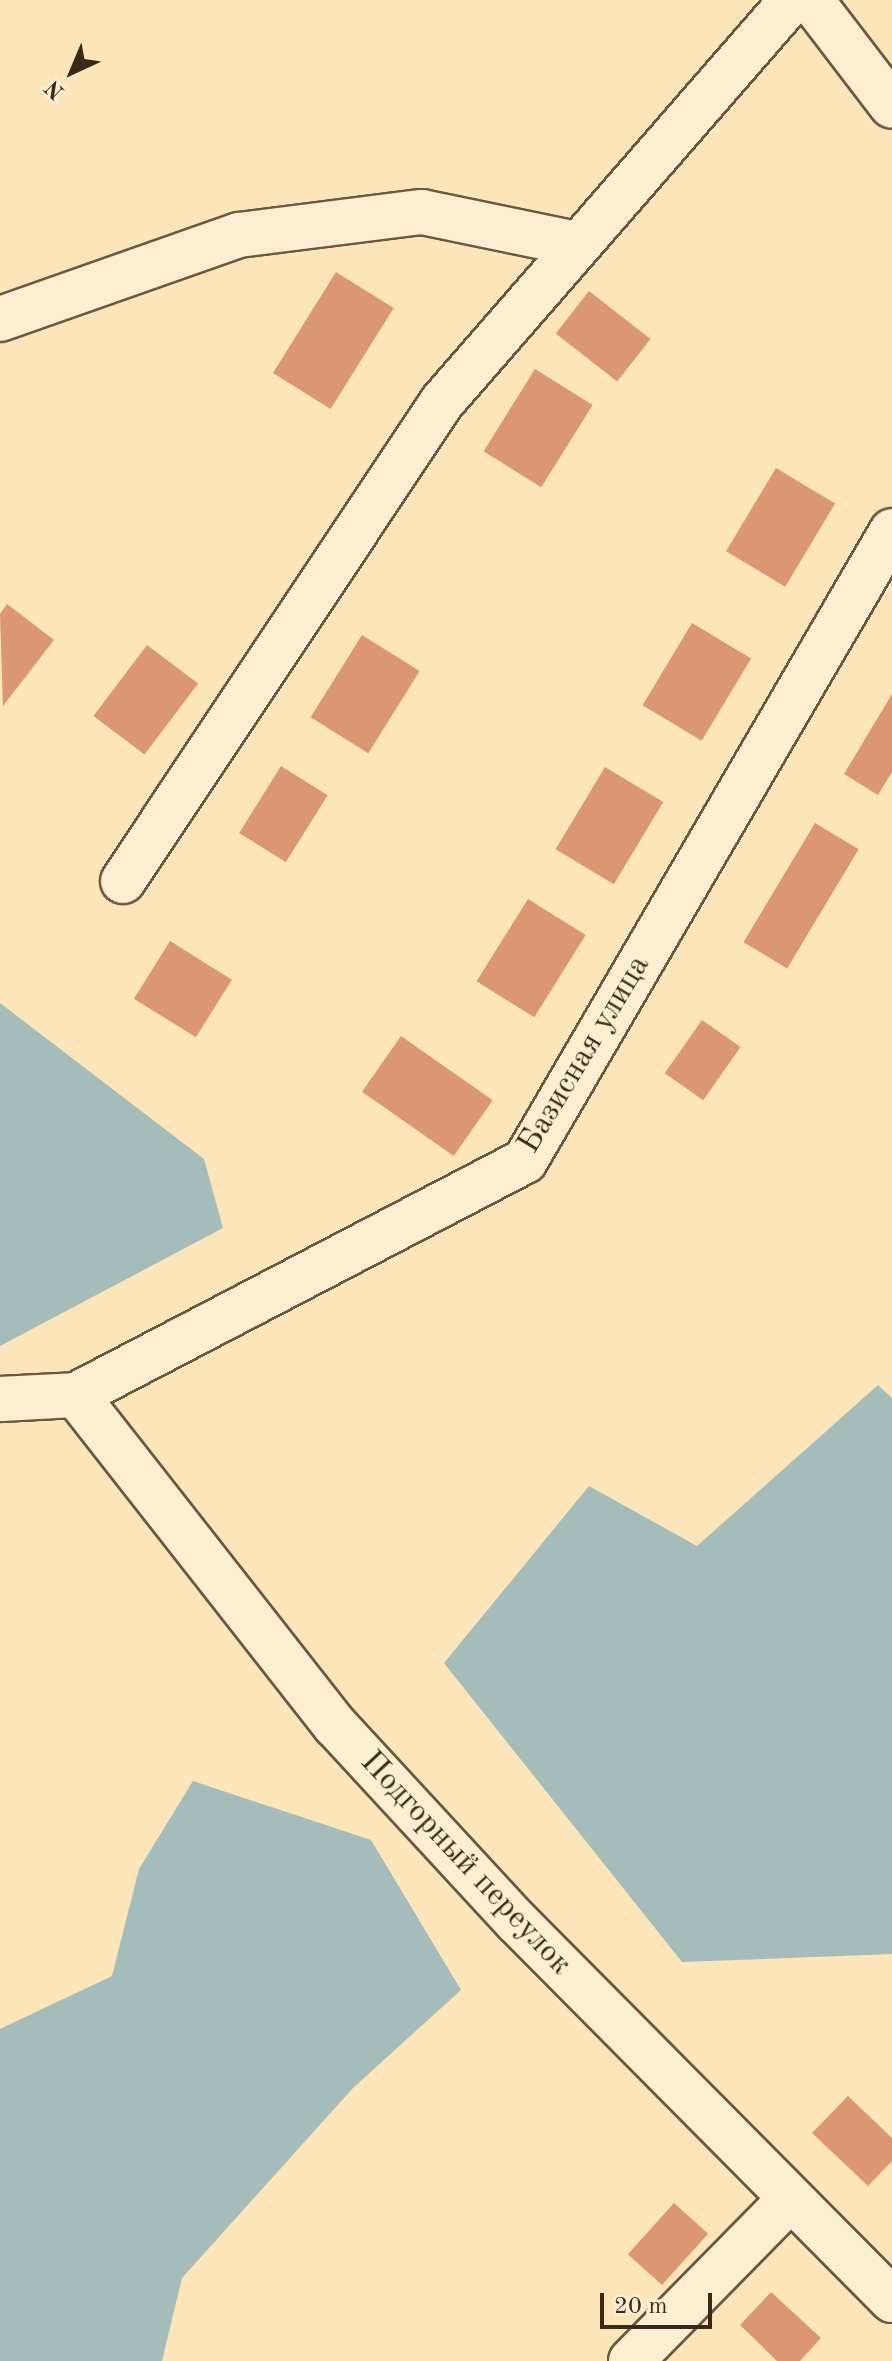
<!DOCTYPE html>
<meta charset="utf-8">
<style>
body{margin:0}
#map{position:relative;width:892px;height:2361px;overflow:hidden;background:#fce5b8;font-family:"Old Standard TT",serif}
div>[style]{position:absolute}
.water>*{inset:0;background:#a4bcba}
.building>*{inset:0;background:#da9771;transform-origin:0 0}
.roads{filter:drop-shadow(2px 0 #6a5841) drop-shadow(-2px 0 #6a5841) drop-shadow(0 2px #6a5841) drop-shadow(0 -2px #6a5841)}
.minor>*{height:44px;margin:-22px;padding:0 22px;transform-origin:22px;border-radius:22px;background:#fdeed1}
span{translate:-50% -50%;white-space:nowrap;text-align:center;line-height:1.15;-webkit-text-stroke:6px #fdeed1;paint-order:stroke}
.street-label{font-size:32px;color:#3a2919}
.north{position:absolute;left:32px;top:32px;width:80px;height:80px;-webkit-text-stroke:6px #fdeed1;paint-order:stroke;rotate:224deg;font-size:22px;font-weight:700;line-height:32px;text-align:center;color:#3a2919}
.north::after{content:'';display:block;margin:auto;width:28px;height:36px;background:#3a2919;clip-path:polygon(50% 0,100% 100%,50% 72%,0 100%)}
.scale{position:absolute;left:600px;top:2293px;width:112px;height:36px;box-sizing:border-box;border:4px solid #3a2919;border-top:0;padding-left:10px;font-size:24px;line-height:28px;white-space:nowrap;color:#3a2919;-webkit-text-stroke:6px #fdeed1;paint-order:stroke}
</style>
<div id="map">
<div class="water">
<div style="clip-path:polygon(0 1003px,204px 1159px,223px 1228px,0 1346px)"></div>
<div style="clip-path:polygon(878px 1385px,892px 1398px,892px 1954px,682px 1962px,444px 1663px,589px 1486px,697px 1546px)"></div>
<div style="clip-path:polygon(193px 1781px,371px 1840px,461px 1990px,353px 2088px,182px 2278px,162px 2361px,0 2361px,0 2029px,112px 1976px,139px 1869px)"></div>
</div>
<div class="building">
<div style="left:336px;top:272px;width:68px;height:119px;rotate:32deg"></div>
<div style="left:589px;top:291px;width:78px;height:54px;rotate:38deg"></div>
<div style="left:535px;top:369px;width:68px;height:97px;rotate:32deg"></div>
<div style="left:776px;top:468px;width:69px;height:97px;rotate:31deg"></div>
<div style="clip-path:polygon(7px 604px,54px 640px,3px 706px,0 614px)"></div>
<div style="left:692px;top:623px;width:69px;height:96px;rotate:31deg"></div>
<div style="left:362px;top:635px;width:68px;height:97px;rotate:32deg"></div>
<div style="left:147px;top:645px;width:64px;height:89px;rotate:37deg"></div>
<div style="clip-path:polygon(892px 694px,892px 772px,878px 795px,844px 774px)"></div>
<div style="left:281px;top:766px;width:55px;height:79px;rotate:32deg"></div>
<div style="left:605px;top:767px;width:68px;height:96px;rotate:31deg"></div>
<div style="left:815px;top:823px;width:51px;height:139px;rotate:31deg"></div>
<div style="left:528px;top:899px;width:68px;height:97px;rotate:32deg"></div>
<div style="left:170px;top:941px;width:73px;height:68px;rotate:32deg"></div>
<div style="left:702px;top:1020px;width:47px;height:65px;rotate:35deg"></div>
<div style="left:401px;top:1036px;width:112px;height:68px;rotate:35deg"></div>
<div style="clip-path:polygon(848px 2096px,892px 2138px,892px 2161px,868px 2186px,812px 2133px)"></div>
<div style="left:674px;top:2203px;width:46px;height:69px;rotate:42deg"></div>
<div style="clip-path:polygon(771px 2292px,821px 2338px,800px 2361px,777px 2361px,740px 2325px)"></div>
</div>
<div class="roads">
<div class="minor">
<div style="left:811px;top:0;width:133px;rotate:52.6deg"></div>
<div style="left:0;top:319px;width:253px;rotate:-19.4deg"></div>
<div style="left:239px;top:235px;width:184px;rotate:-7.2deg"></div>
<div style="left:422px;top:212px;width:158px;rotate:11.7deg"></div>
<div style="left:123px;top:881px;width:576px;rotate:-56.34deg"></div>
<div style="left:442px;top:402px;width:533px;rotate:-48.96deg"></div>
<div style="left:76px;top:1395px;width:420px;rotate:51.9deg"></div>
<div style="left:335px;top:1725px;width:267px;rotate:47.3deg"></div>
<div style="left:516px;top:1921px;width:534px;rotate:45.23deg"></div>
<div style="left:0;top:1399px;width:76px;rotate:-3deg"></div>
<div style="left:76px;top:1395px;width:506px;rotate:-27.53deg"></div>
<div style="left:525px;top:1161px;width:729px;rotate:-59.78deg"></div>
<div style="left:631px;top:2361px;width:226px;rotate:-45.5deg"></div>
</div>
</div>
<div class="street-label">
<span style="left:585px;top:1055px;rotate:-59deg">Базисная улица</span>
<span style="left:465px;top:1864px;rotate:47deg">Подгорный переулок</span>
</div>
<div class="north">N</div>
<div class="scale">20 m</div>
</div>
